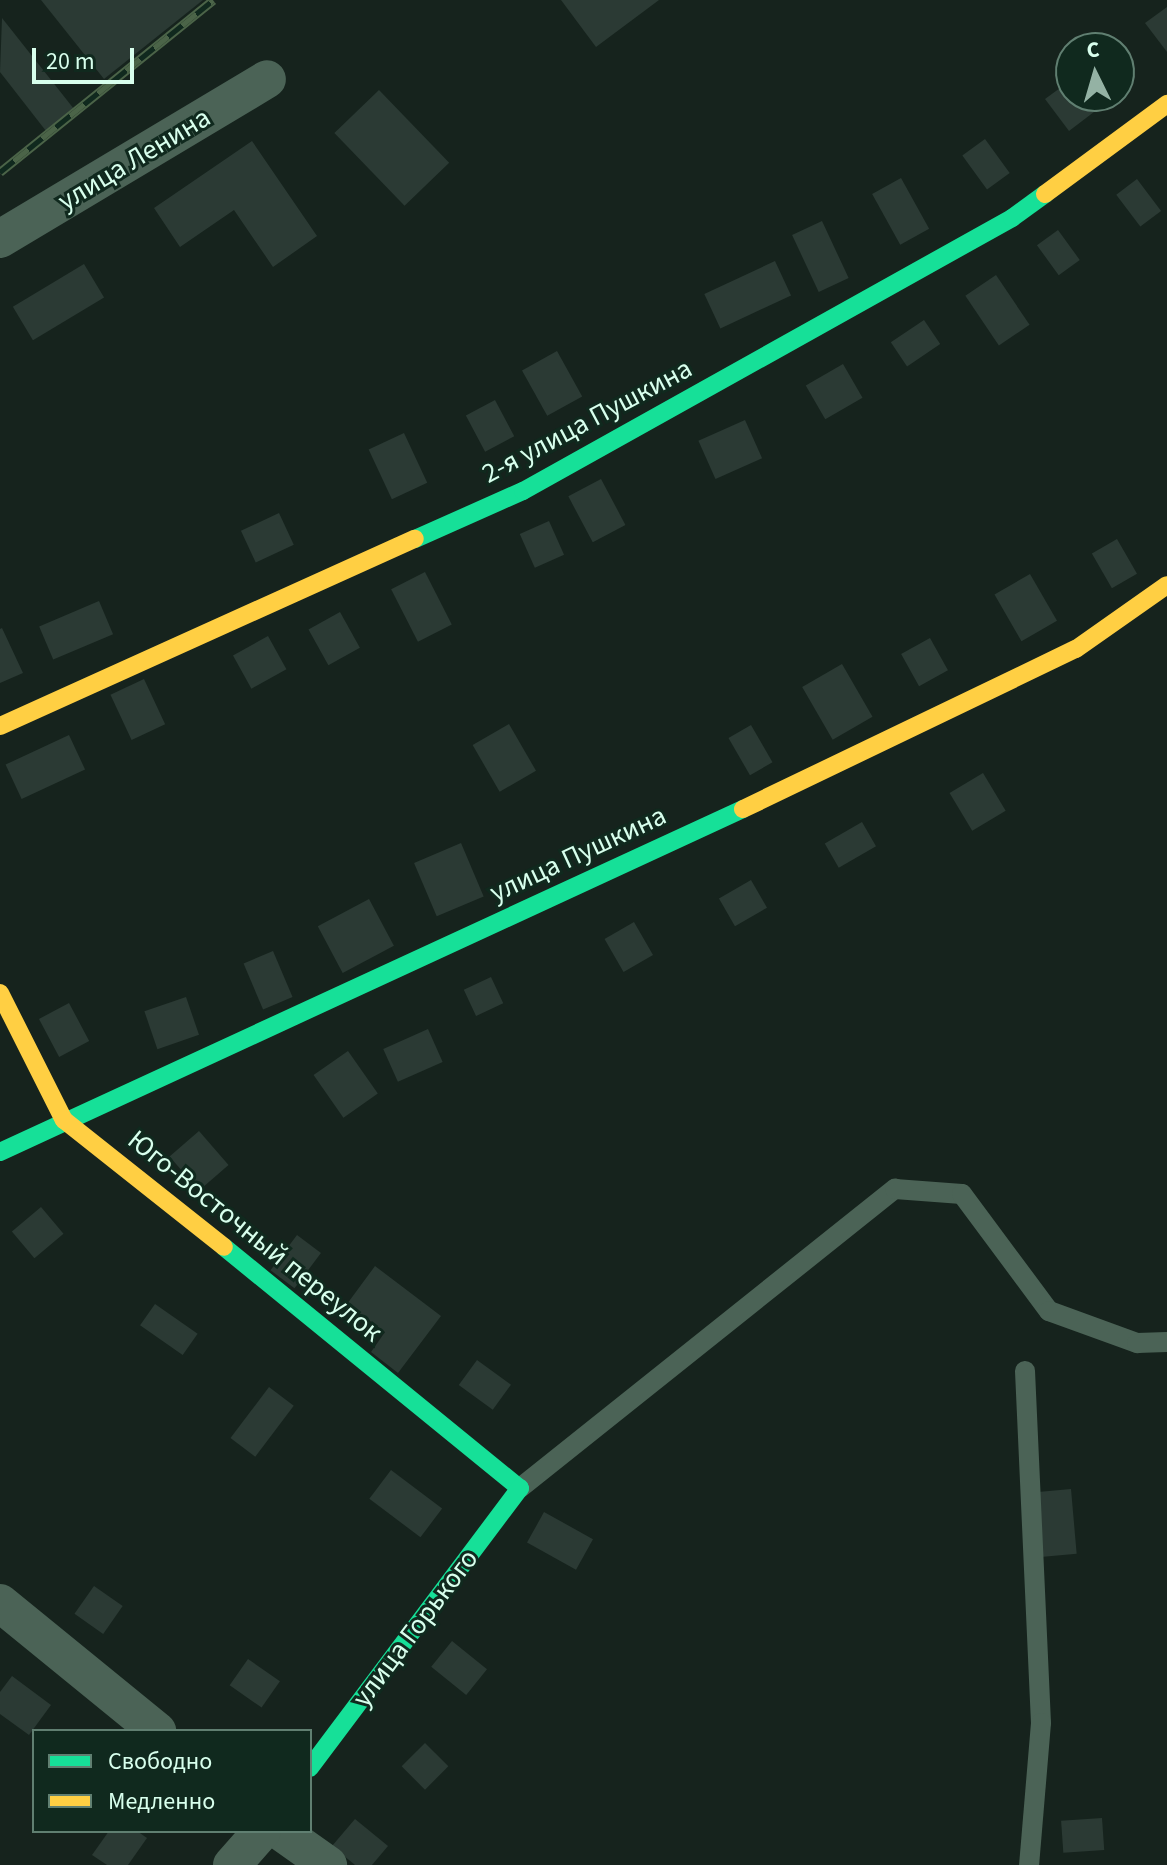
<!DOCTYPE html>
<meta charset="utf-8">
<style>
body{margin:0}
#map{position:relative;width:1167px;height:1865px;overflow:hidden;background:#16231d;font-family:"Source Sans 3",sans-serif}
div>[style]{position:absolute}
.building>*{inset:0;background:#2b3a34;transform-origin:0 0}
.lane>*{height:20px;margin:-10px;padding:0 10px;transform-origin:10px;border-radius:10px;background:#4b6356}
.street>*{height:38px;margin:-19px;padding:0 19px;transform-origin:19px;border-radius:19px;background:#4b6356}
.fast>*{height:18px;margin:-9px;padding:0 9px;transform-origin:9px;border-radius:9px;background:#16e098}
.slow>*{height:18px;margin:-9px;padding:0 9px;transform-origin:9px;border-radius:9px;background:#ffcf43}
.rail>*{height:9px;margin-top:-4.5px;transform-origin:0;background:repeating-linear-gradient(90deg,#10291e 0 18px,#4b6448 0 36px);box-sizing:border-box;border-block:2px solid #4b6448}
span{translate:-50% -50%;white-space:nowrap;text-align:center;line-height:1.15;-webkit-text-stroke:6px #10291e;paint-order:stroke}
.street-label{font-size:28px;color:#d8ffed}
.legend{position:absolute;left:32px;top:1729px;width:280px;height:104px;box-sizing:border-box;background:#10291e;border:2px solid #607f71;margin:0;padding:10px 14px;list-style:none;font-size:24px;color:#d8ffed}
.legend li{display:flex;align-items:center;gap:16px;height:40px}
.legend b{width:40px;border:2px solid #607f71}
.north{position:absolute;left:1055px;top:32px;width:80px;height:80px;box-sizing:border-box;background:#10291e;border:2px solid #607f71;border-radius:50%;rotate:355deg;font-size:22px;font-weight:700;line-height:32px;text-align:center;color:#d8ffed}
.north::after{content:'';display:block;margin:auto;width:28px;height:36px;background:#94b2a4;clip-path:polygon(50% 0,100% 100%,50% 72%,0 100%)}
.scale{position:absolute;left:32px;top:48px;width:102px;height:36px;box-sizing:border-box;border:4px solid #d8ffed;border-top:0;padding-left:10px;font-size:24px;line-height:28px;white-space:nowrap;color:#d8ffed;-webkit-text-stroke:6px #10291e;paint-order:stroke}
</style>
<div id="map">
<div class="building">
<div style="clip-path:polygon(41px 0,203px 0,104px 79px)"></div>
<div style="clip-path:polygon(561px 0,659px 0,596px 47px)"></div>
<div style="clip-path:polygon(1167px 7px,1167px 52px,1145px 23px)"></div>
<div style="clip-path:polygon(2px 18px,74px 109px,46px 131px,0 72px)"></div>
<div style="clip-path:polygon(1071px 80px,1071px 96px,1115px 96px,1069px 131px,1045px 99px)"></div>
<div style="left:379px;top:90px;width:101px;height:62px;rotate:46deg"></div>
<div style="left:985px;top:139px;width:42px;height:28px;rotate:54deg"></div>
<div style="clip-path:polygon(252px 141px,317px 236px,273px 267px,234px 210px,180px 247px,154px 208px)"></div>
<div style="left:901px;top:178px;width:58px;height:33px;rotate:61deg"></div>
<div style="left:1137px;top:179px;width:40px;height:26px;rotate:53deg"></div>
<div style="left:822px;top:221px;width:63px;height:33px;rotate:65deg"></div>
<div style="left:1058px;top:230px;width:37px;height:26px;rotate:54deg"></div>
<div style="left:775px;top:261px;width:38px;height:78px;rotate:65deg"></div>
<div style="left:84px;top:264px;width:39px;height:83px;rotate:59deg"></div>
<div style="left:996px;top:275px;width:60px;height:37px;rotate:56deg"></div>
<div style="left:924px;top:320px;width:29px;height:40px;rotate:56deg"></div>
<div style="left:557px;top:351px;width:52px;height:40px;rotate:61deg"></div>
<div style="left:843px;top:364px;width:39px;height:43px;rotate:60deg"></div>
<div style="left:495px;top:400px;width:41px;height:33px;rotate:62deg"></div>
<div style="left:745px;top:420px;width:42px;height:51px;rotate:66deg"></div>
<div style="left:404px;top:433px;width:55px;height:39px;rotate:65deg"></div>
<div style="left:601px;top:479px;width:52px;height:37px;rotate:62deg"></div>
<div style="left:279px;top:513px;width:35px;height:42px;rotate:65deg"></div>
<div style="left:549px;top:521px;width:37px;height:32px;rotate:66deg"></div>
<div style="left:1117px;top:539px;width:40px;height:29px;rotate:60deg"></div>
<div style="left:425px;top:572px;width:59px;height:38px;rotate:63deg"></div>
<div style="left:1030px;top:574px;width:54px;height:41px;rotate:60deg"></div>
<div style="left:99px;top:601px;width:36px;height:65px;rotate:67deg"></div>
<div style="left:340px;top:612px;width:41px;height:36px;rotate:61deg"></div>
<div style="clip-path:polygon(2px 628px,23px 673px,0 683px,0 629px)"></div>
<div style="left:268px;top:636px;width:38px;height:40px;rotate:61deg"></div>
<div style="left:930px;top:638px;width:37px;height:33px;rotate:61deg"></div>
<div style="left:842px;top:664px;width:61px;height:46px;rotate:60deg"></div>
<div style="left:144px;top:679px;width:50px;height:37px;rotate:65deg"></div>
<div style="left:509px;top:724px;width:54px;height:42px;rotate:60deg"></div>
<div style="left:751px;top:725px;width:43px;height:26px;rotate:60deg"></div>
<div style="left:69px;top:735px;width:38px;height:70px;rotate:65deg"></div>
<div style="left:983px;top:773px;width:44px;height:39px;rotate:59deg"></div>
<div style="left:862px;top:822px;width:28px;height:43px;rotate:60deg"></div>
<div style="left:461px;top:843px;width:58px;height:51px;rotate:67deg"></div>
<div style="left:751px;top:880px;width:32px;height:37px;rotate:60deg"></div>
<div style="left:369px;top:899px;width:53px;height:58px;rotate:62deg"></div>
<div style="left:634px;top:922px;width:38px;height:34px;rotate:60deg"></div>
<div style="left:273px;top:951px;width:50px;height:32px;rotate:67deg"></div>
<div style="left:491px;top:977px;width:29px;height:30px;rotate:65deg"></div>
<div style="left:186px;top:997px;width:40px;height:44px;rotate:71deg"></div>
<div style="left:69px;top:1003px;width:43px;height:34px;rotate:62deg"></div>
<div style="left:428px;top:1029px;width:36px;height:49px;rotate:66deg"></div>
<div style="left:348px;top:1051px;width:52px;height:42px;rotate:55deg"></div>
<div style="left:199px;top:1131px;width:45px;height:39px;rotate:49deg"></div>
<div style="left:41px;top:1207px;width:35px;height:38px;rotate:50deg"></div>
<div style="left:297px;top:1235px;width:30px;height:44px;rotate:37deg"></div>
<div style="clip-path:polygon(375px 1266px,441px 1316px,398px 1373px,371px 1352px,385px 1332px,347px 1304px)"></div>
<div style="left:155px;top:1304px;width:52px;height:26px;rotate:35deg"></div>
<div style="left:477px;top:1360px;width:42px;height:31px;rotate:36deg"></div>
<div style="left:269px;top:1387px;width:31px;height:64px;rotate:37deg"></div>
<div style="left:391px;top:1470px;width:64px;height:36px;rotate:37deg"></div>
<div style="left:1071px;top:1489px;width:65px;height:36px;rotate:85deg"></div>
<div style="left:544px;top:1512px;width:56px;height:35px;rotate:29deg"></div>
<div style="left:94px;top:1586px;width:35px;height:34px;rotate:35deg"></div>
<div style="left:452px;top:1641px;width:45px;height:33px;rotate:39deg"></div>
<div style="left:248px;top:1659px;width:39px;height:32px;rotate:35deg"></div>
<div style="clip-path:polygon(12px 1676px,51px 1705px,29px 1735px,0 1714px,0 1692px)"></div>
<div style="left:425px;top:1743px;width:33px;height:33px;rotate:45deg"></div>
<div style="left:1102px;top:1818px;width:32px;height:41px;rotate:86deg"></div>
<div style="clip-path:polygon(355px 1819px,388px 1846px,372px 1865px,355px 1865px,332px 1846px)"></div>
<div style="clip-path:polygon(109px 1831px,137px 1831px,147px 1838px,128px 1865px,107px 1865px,92px 1855px)"></div>
</div>
<div class="lane">
<div style="left:1025px;top:1371px;width:352px;rotate:87.4deg"></div>
<div style="left:1041px;top:1723px;width:143px;rotate:94.8deg"></div>
<div style="left:520px;top:1488px;width:480px;rotate:-38.6deg"></div>
<div style="left:895px;top:1189px;width:67px;rotate:4.3deg"></div>
<div style="left:962px;top:1194px;width:146px;rotate:53.4deg"></div>
<div style="left:1049px;top:1311px;width:94px;rotate:20deg"></div>
<div style="left:1137px;top:1343px;width:30px;rotate:-2deg"></div>
</div>
<div class="street">
<div style="left:0;top:239px;width:311px;rotate:-30.9deg"></div>
<div style="left:0;top:1603px;width:203px;rotate:39.2deg"></div>
<div style="left:280px;top:1831px;width:59px;rotate:35.3deg"></div>
<div style="left:232px;top:1865px;width:45px;rotate:-48.6deg"></div>
</div>
<div class="fast">
<div style="left:415px;top:539px;width:118px;rotate:-24deg"></div>
<div style="left:523px;top:491px;width:560px;rotate:-29.17deg"></div>
<div style="left:1012px;top:218px;width:41px;rotate:-36deg"></div>
<div style="left:0;top:1152px;width:818px;rotate:-24.78deg"></div>
<div style="left:224px;top:1247px;width:382px;rotate:39.2deg"></div>
<div style="left:520px;top:1488px;width:350px;rotate:126.9deg"></div>
</div>
<div class="slow">
<div style="left:1045px;top:194px;width:152px;rotate:-36.4deg"></div>
<div style="left:0;top:726px;width:455px;rotate:-24.3deg"></div>
<div style="left:743px;top:809px;width:369px;rotate:-25.7deg"></div>
<div style="left:1076px;top:649px;width:111px;rotate:-35.1deg"></div>
<div style="left:0;top:993px;width:142px;rotate:63.3deg"></div>
<div style="left:64px;top:1120px;width:204px;rotate:38.4deg"></div>
</div>
<div class="rail">
<div style="left:0;top:172px;width:274px;rotate:-38.9deg"></div>
</div>
<div class="street-label">
<span style="left:134px;top:159px;rotate:-31deg">улица Ленина</span>
<span style="left:587px;top:421px;rotate:-28deg">2-я улица Пушкина</span>
<span style="left:578px;top:854px;rotate:-25deg">улица Пушкина</span>
<span style="left:255px;top:1236px;rotate:39deg">Юго-Восточный переулок</span>
<span style="left:415px;top:1628px;rotate:-53deg">улица Горького</span>
</div>
<ul class="legend">
<li><b style="height:10px;background:#16e098"></b>Свободно</li>
<li><b style="height:10px;background:#ffcf43"></b>Медленно</li>
</ul>
<div class="north">С</div>
<div class="scale">20 m</div>
</div>
